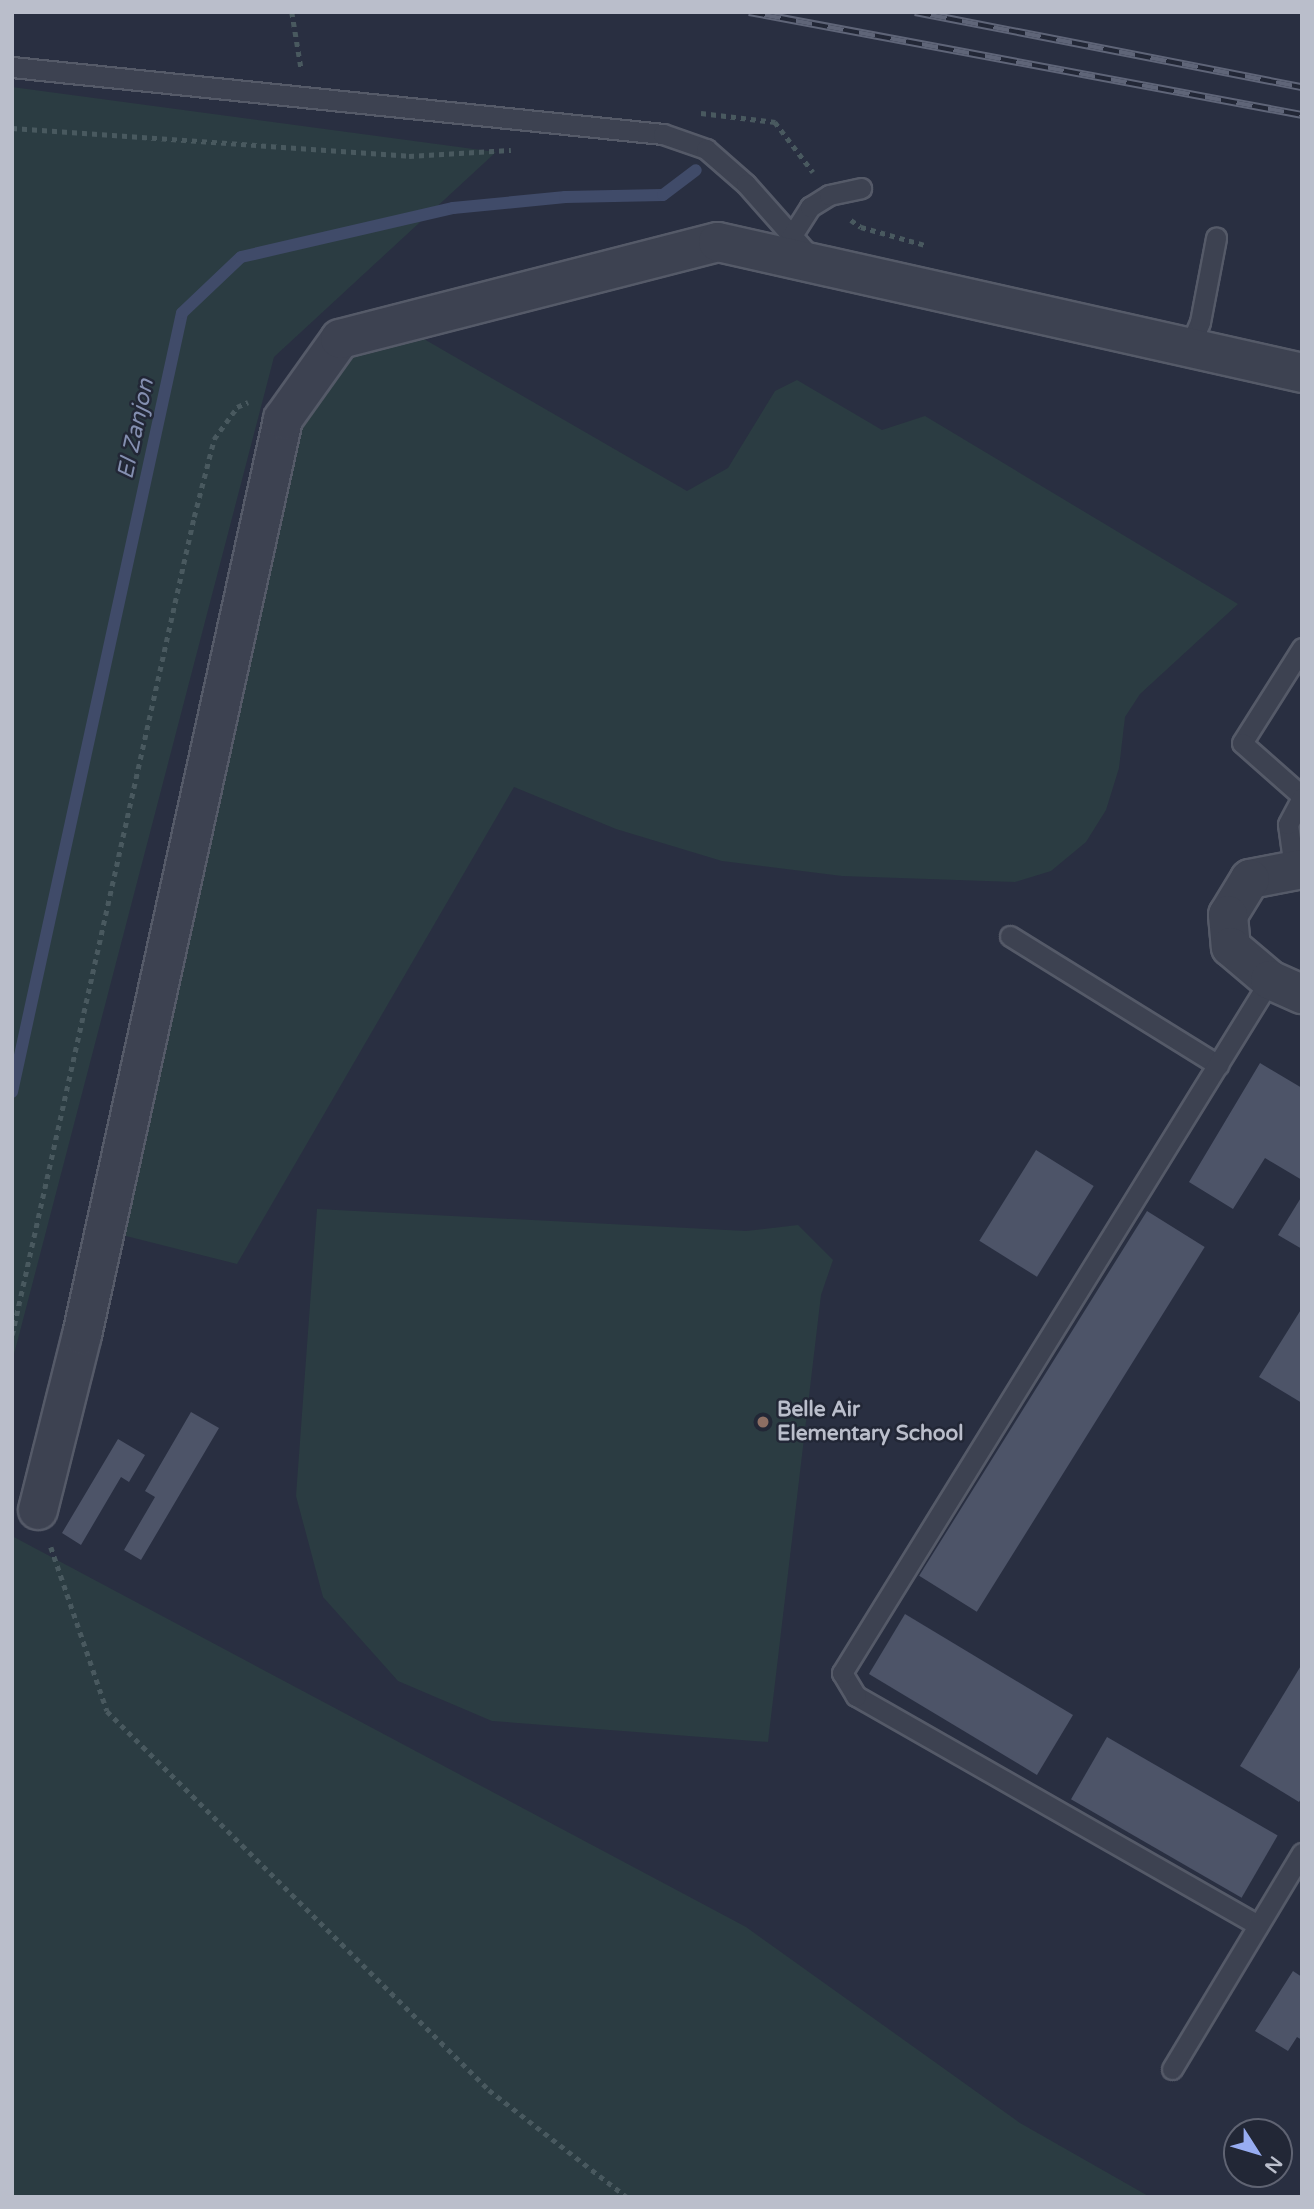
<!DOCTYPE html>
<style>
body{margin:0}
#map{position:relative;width:1314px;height:2209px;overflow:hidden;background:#292f41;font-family:"Varela Round",sans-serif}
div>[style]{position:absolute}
.green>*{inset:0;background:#2b3c42}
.stream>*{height:12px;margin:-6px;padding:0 6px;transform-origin:6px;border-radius:6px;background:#404b69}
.building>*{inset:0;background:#4d5468;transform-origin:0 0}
.path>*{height:4.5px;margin-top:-2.25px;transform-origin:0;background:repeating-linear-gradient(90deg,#49595f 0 5px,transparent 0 10px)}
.roads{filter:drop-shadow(2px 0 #555a68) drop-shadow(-2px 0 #555a68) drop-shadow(0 2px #555a68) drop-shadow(0 -2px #555a68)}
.lane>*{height:19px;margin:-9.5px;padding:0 9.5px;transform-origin:9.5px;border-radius:9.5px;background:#3d4251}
.street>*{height:38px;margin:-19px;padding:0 19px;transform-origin:19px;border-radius:19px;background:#3d4251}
.rail>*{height:8px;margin-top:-4px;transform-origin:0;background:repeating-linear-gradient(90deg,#222736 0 16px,#5f6578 0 32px);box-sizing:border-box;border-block:2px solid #5f6578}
.dots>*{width:19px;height:19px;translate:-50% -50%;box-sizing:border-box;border:4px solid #222736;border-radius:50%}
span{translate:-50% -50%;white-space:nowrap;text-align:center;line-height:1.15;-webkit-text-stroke:5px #222736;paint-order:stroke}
.poi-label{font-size:21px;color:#babecb;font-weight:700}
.left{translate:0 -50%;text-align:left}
.water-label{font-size:23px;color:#848fb0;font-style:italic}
.frame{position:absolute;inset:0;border:14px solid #babecb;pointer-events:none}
.north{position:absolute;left:1223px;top:2118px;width:70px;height:70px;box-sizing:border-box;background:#222736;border:2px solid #5f6372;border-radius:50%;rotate:127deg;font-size:19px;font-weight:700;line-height:28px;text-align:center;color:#babecb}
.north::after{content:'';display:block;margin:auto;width:24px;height:32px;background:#98adf2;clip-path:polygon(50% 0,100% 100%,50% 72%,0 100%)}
</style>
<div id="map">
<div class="green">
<div style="clip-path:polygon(12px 87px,496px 152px,274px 357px,12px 1362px)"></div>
<div style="clip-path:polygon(398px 324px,687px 491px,728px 468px,775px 391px,797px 380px,882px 430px,925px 416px,1238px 604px,1140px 694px,1125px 717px,1119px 768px,1106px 810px,1086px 842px,1051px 871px,1015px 882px,842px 876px,722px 861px,616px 829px,514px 787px,237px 1264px,122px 1235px,300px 396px)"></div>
<div style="clip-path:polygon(317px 1209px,746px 1231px,798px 1225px,833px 1260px,821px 1295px,768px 1742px,492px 1721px,398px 1681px,323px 1597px,296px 1496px)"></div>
<div style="clip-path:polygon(12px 1536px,746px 1927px,1020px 2123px,1150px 2197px,12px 2197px)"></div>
</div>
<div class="stream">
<div style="left:12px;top:1092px;width:797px;rotate:-77.69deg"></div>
<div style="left:182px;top:313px;width:81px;rotate:-43.5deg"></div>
<div style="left:241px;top:257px;width:218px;rotate:-13deg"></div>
<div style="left:453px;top:208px;width:113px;rotate:-5.6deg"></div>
<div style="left:565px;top:197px;width:98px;rotate:-1.2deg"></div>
<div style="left:663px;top:195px;width:41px;rotate:-37.1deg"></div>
</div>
<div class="building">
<div style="clip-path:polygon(1260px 1063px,1302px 1088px,1302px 1180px,1265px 1158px,1233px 1209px,1189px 1182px)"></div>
<div style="left:1036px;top:1150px;width:68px;height:107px;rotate:32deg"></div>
<div style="clip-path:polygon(1302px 1196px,1302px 1249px,1278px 1235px)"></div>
<div style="left:1147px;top:1211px;width:68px;height:430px;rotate:32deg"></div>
<div style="clip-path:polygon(1302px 1308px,1302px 1403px,1259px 1377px)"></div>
<div style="clip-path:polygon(191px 1412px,219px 1428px,141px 1560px,124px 1550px,155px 1497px,145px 1491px)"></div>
<div style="clip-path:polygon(118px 1439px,145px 1455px,129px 1482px,121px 1477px,81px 1545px,62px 1533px)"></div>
<div style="left:905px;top:1614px;width:196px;height:70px;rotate:31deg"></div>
<div style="clip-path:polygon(1302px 1664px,1302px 1797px,1299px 1802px,1240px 1766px)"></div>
<div style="left:1107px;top:1737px;width:197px;height:72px;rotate:30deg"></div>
<div style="clip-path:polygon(1293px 1971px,1302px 1977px,1302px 2040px,1297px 2037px,1288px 2051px,1255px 2031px)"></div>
</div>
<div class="path">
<div style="left:292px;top:12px;width:56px;rotate:80.7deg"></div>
<div style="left:701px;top:113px;width:75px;rotate:6.9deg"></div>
<div style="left:775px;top:122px;width:63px;rotate:52.8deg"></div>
<div style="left:12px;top:128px;width:398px;rotate:4deg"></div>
<div style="left:409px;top:156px;width:102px;rotate:-3.4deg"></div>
<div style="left:851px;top:220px;width:12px;rotate:35deg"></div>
<div style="left:861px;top:227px;width:66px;rotate:15.7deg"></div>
<div style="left:12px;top:1335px;width:838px;rotate:-77.46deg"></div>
<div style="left:194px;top:517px;width:81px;rotate:-75.6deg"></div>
<div style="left:214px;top:439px;width:39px;rotate:-54deg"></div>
<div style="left:237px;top:407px;width:12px;rotate:-24deg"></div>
<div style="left:51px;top:1547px;width:173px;rotate:71.1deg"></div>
<div style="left:107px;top:1711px;width:538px;rotate:44.77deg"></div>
<div style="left:489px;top:2090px;width:175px;rotate:37.8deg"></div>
</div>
<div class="roads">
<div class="lane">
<div style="left:12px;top:67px;width:654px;rotate:5.88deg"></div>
<div style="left:663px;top:134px;width:46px;rotate:19.2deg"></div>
<div style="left:706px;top:149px;width:53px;rotate:41.2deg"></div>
<div style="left:746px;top:184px;width:94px;rotate:48.5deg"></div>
<div style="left:784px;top:248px;width:49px;rotate:-57.6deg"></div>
<div style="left:810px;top:207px;width:22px;rotate:-32deg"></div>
<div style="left:829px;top:195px;width:33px;rotate:-12deg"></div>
<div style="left:1189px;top:348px;width:28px;rotate:-67deg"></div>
<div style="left:1200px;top:322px;width:86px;rotate:-79.2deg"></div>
<div style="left:1302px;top:648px;width:112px;rotate:122.3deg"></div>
<div style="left:1242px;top:743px;width:80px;rotate:41.5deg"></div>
<div style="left:1294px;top:868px;width:44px;rotate:-97.8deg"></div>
<div style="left:1288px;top:824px;width:30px;rotate:-62deg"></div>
<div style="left:1010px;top:936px;width:245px;rotate:31.8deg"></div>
<div style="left:1258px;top:1925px;width:463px;rotate:-150.3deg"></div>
<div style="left:856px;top:1696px;width:27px;rotate:-121deg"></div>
<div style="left:842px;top:1673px;width:815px;rotate:-58.3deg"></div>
<div style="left:1172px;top:2069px;width:252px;rotate:-59deg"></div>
</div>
<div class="street">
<div style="left:1302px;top:869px;width:53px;rotate:169.1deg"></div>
<div style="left:1250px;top:879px;width:42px;rotate:121.4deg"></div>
<div style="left:1228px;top:915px;width:32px;rotate:85deg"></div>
<div style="left:1231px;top:947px;width:51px;rotate:40.2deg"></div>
<div style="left:1270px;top:980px;width:35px;rotate:24deg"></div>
<div style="left:38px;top:1510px;width:180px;rotate:-75.9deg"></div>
<div style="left:82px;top:1335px;width:938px;rotate:-77.62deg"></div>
<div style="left:283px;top:419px;width:98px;rotate:-54.5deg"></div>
<div style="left:340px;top:339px;width:390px;rotate:-14.4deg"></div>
<div style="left:718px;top:242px;width:599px;rotate:12.64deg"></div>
</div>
</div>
<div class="rail">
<div style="left:749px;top:12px;width:563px;rotate:10.55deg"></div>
<div style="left:915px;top:12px;width:394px;rotate:11deg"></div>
</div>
<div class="dots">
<div style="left:763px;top:1422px;background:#8d6e63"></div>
</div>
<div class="poi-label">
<span class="left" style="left:777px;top:1422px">Belle Air<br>Elementary School</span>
</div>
<div class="water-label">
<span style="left:136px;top:429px;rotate:-78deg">El Zanjon</span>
</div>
<div class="frame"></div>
<div class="north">N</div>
</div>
